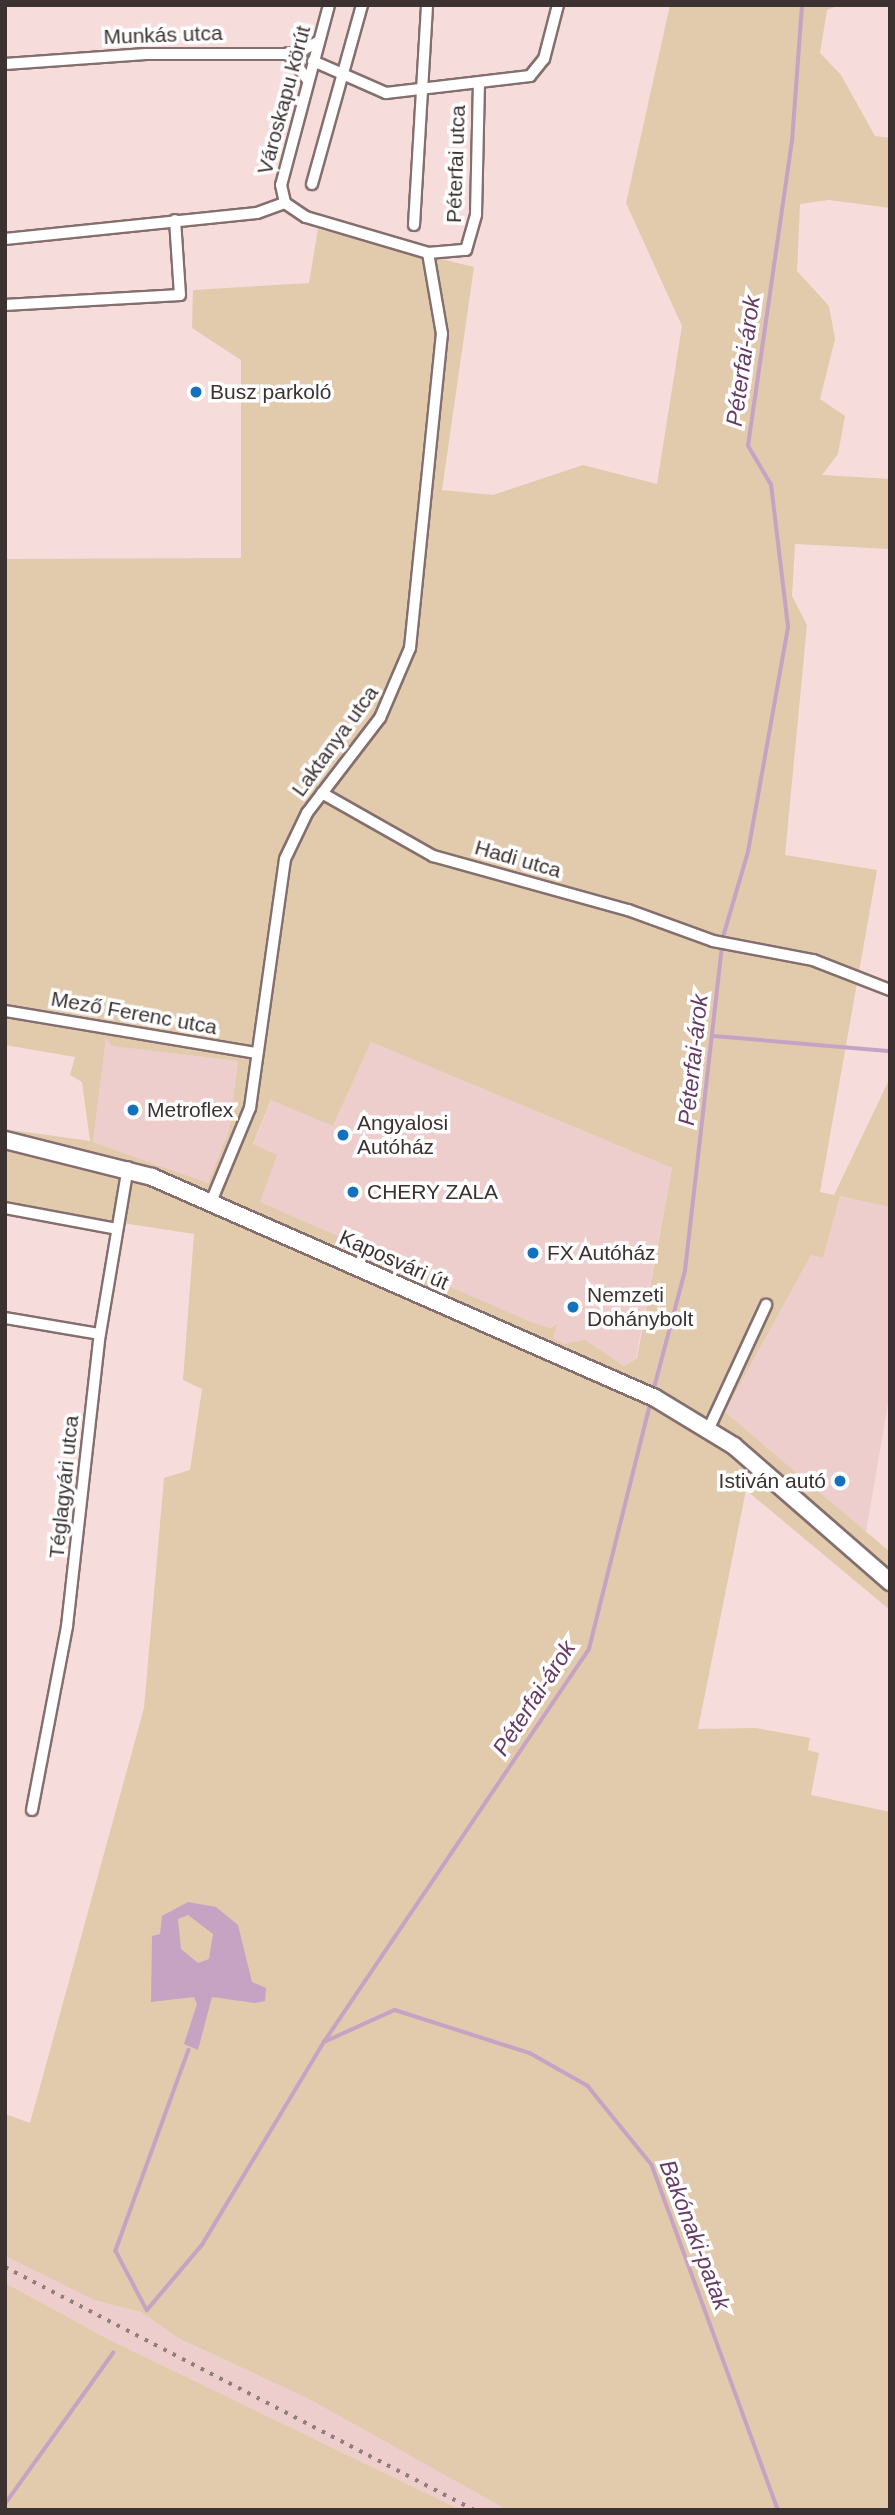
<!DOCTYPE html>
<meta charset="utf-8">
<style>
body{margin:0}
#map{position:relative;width:895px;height:2515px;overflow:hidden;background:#f6dddc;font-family:Arial,sans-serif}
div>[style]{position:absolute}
.built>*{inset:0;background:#eececc}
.green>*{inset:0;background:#e2caad}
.water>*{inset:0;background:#c6a3c3}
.stream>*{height:3.5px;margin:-1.75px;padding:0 1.75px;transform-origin:1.75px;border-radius:1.75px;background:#c6a3c3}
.roads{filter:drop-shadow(2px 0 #856f6e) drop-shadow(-2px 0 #856f6e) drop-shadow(0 2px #856f6e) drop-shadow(0 -2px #856f6e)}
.minor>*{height:10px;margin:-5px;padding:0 5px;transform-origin:5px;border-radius:5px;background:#fff}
.secondary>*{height:16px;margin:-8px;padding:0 8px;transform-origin:8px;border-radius:8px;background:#fff}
.rail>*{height:3.5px;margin-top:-1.75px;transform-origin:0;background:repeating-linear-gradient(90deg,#8f7e7e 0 3.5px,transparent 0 10.5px)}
.dots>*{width:19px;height:19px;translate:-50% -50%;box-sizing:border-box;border:4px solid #fff;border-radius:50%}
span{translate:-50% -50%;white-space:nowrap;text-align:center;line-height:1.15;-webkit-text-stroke:7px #fff;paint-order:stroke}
.street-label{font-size:21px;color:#3c3232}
.poi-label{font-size:21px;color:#3c3232}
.left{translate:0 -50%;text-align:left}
.right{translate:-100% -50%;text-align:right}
.water-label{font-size:23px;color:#683b67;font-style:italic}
.frame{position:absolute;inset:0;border:7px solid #3c3232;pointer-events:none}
</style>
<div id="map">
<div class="built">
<div style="clip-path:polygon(106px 1037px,123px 1047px,238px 1061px,229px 1130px,208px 1183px,93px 1142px)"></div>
<div style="clip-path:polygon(371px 1042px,672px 1168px,636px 1358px,624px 1366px,582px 1343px,565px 1344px,553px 1338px,558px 1323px,551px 1328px,533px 1324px,376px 1255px,380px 1246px,361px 1246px,260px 1202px,253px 1145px,272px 1099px,333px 1126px)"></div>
<div style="clip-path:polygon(840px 1195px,890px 1207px,890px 1392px,866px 1532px,725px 1412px,811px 1255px,823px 1258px)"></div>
<div style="clip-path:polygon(5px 2256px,94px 2300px,141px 2312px,178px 2338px,309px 2399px,507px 2510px,461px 2510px,110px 2340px,5px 2283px)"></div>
</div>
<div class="green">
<div style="clip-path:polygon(evenodd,670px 5px,839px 5px,827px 10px,820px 53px,841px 75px,875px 136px,890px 138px,890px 208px,829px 200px,800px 204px,797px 271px,829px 306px,835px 339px,820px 399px,845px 416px,838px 454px,822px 475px,890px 479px,890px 549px,795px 544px,792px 596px,807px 625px,785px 855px,877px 870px,820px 1192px,834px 1195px,890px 1078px,890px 1207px,840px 1196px,823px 1258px,811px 1255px,725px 1412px,890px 1552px,890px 1610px,746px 1490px,698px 1729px,756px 1728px,810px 1738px,808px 1750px,819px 1753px,811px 1795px,890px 1812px,890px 2510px,507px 2510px,309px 2399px,178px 2338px,141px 2312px,94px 2300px,5px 2256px,5px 2114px,30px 2123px,144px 1708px,164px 1478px,190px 1470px,202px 1389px,183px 1380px,194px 1234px,5px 1205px,5px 1129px,90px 1141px,82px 1082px,70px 1075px,75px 1057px,5px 1045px,5px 559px,241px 558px,241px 360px,192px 328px,193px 290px,309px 283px,318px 229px,474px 267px,442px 490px,493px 495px,583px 465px,657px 484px,682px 326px,626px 203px,670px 5px,106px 1038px,112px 1046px,238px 1061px,229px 1130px,208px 1183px,93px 1142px,106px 1038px,670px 5px,371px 1042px,672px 1168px,637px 1358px,624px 1366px,585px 1340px,565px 1344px,553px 1338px,558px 1323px,551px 1328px,533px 1323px,377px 1255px,380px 1245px,361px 1246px,260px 1202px,277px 1155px,253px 1144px,271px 1100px,333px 1126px,371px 1042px)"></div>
<div style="clip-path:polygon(5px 2283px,110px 2340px,461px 2510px,5px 2510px)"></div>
</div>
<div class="water">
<div style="clip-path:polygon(evenodd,188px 1902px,216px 1907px,238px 1925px,252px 1982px,266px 1988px,265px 2001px,255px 2003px,212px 1997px,198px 2050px,184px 2044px,197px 2004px,194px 1997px,151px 2002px,152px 1936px,160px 1934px,162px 1916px,188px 1902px,188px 1915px,213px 1934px,209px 1959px,198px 1963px,181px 1949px,178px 1919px,188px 1915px)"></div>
</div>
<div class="stream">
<div style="left:714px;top:1036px;width:177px;rotate:4.9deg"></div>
<div style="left:653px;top:1392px;width:125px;rotate:-75.2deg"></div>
<div style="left:685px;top:1271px;width:336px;rotate:-83.5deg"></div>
<div style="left:723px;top:937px;width:89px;rotate:-73.6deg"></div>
<div style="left:748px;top:852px;width:229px;rotate:-79.9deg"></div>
<div style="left:788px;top:627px;width:143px;rotate:-96.8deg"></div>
<div style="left:771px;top:485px;width:45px;rotate:-120.5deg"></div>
<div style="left:748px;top:446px;width:307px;rotate:-81.8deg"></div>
<div style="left:792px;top:142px;width:137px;rotate:-85.8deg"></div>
<div style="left:324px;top:2042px;width:474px;rotate:-56deg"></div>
<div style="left:589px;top:1649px;width:257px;rotate:-76deg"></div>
<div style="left:189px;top:2050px;width:214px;rotate:110deg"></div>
<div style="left:116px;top:2251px;width:67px;rotate:62.3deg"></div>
<div style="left:147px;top:2310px;width:85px;rotate:-49.8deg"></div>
<div style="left:202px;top:2245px;width:237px;rotate:-59deg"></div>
<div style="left:324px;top:2042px;width:78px;rotate:-24.3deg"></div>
<div style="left:395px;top:2010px;width:142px;rotate:17.7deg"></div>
<div style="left:530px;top:2053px;width:67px;rotate:29.6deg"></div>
<div style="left:588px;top:2086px;width:102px;rotate:51deg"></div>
<div style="left:652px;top:2165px;width:367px;rotate:69.9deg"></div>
<div style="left:5px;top:2504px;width:186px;rotate:-54.4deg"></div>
</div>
<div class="roads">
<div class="minor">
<div style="left:329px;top:5px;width:186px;rotate:104.9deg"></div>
<div style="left:281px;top:185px;width:18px;rotate:77deg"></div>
<div style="left:285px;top:203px;width:25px;rotate:34deg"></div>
<div style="left:306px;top:217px;width:127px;rotate:16.4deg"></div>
<div style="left:428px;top:253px;width:38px;rotate:-5deg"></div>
<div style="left:466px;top:250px;width:37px;rotate:-74deg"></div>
<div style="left:476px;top:214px;width:130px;rotate:-88.7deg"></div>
<div style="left:288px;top:53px;width:32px;rotate:54deg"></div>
<div style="left:313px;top:61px;width:80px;rotate:23.7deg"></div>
<div style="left:386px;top:93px;width:145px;rotate:-6.7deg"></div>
<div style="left:530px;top:76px;width:22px;rotate:-51deg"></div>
<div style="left:544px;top:59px;width:56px;rotate:-75.5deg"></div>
<div style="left:5px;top:64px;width:141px;rotate:-4.1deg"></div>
<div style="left:146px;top:54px;width:150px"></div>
<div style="left:296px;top:54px;width:26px;rotate:-29deg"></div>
<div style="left:312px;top:184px;width:186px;rotate:-74.4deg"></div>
<div style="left:414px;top:225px;width:220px;rotate:-86.6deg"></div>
<div style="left:5px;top:239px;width:253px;rotate:-5.9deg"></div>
<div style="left:257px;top:213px;width:30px;rotate:-20deg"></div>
<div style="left:5px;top:305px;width:175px;rotate:-3.3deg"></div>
<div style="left:180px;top:295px;width:75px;rotate:-93.8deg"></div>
<div style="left:322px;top:793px;width:128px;rotate:29.6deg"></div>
<div style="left:433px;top:856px;width:202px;rotate:15.5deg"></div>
<div style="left:628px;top:910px;width:90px;rotate:20deg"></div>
<div style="left:713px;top:941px;width:102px;rotate:10.8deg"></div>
<div style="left:813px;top:960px;width:83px;rotate:21.3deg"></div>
<div style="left:5px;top:1011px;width:255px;rotate:9.5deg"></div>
<div style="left:211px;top:1202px;width:102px;rotate:-67.5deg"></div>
<div style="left:250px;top:1108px;width:251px;rotate:-82deg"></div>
<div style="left:285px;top:859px;width:51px;rotate:-64.4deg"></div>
<div style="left:307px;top:813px;width:120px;rotate:-52.5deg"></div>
<div style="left:380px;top:718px;width:76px;rotate:-66.8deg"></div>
<div style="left:410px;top:648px;width:316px;rotate:-84.2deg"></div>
<div style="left:442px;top:334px;width:82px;rotate:-99.8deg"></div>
<div style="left:5px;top:1208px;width:114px;rotate:10.6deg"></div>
<div style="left:5px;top:1318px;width:96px;rotate:9.6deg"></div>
<div style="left:709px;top:1428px;width:136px;rotate:-65.1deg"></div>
<div style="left:32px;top:1810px;width:187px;rotate:-79.2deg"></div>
<div style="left:67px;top:1626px;width:294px;rotate:-83.6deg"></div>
<div style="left:100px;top:1334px;width:169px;rotate:-80.5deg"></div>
</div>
<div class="secondary">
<div style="left:5px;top:1140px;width:152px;rotate:14.1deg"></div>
<div style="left:152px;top:1177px;width:549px;rotate:23.72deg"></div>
<div style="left:655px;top:1398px;width:92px;rotate:31.3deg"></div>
<div style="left:734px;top:1446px;width:207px;rotate:41.1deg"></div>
</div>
</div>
<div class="rail">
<div style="left:5px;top:2267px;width:528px;rotate:27.39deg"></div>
</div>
<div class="dots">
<div style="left:196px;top:392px;background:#1372bf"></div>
<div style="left:133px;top:1110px;background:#1372bf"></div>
<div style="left:343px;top:1135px;background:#1372bf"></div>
<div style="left:353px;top:1192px;background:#1372bf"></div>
<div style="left:533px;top:1253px;background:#1372bf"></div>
<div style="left:573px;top:1307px;background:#1372bf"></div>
<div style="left:840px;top:1481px;background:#1372bf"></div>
</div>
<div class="street-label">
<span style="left:163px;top:35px;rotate:-2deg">Munkás utca</span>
<span style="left:284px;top:100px;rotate:-75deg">Városkapu körút</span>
<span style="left:456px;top:164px;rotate:-88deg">Péterfai utca</span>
<span style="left:335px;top:741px;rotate:-54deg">Laktanya utca</span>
<span style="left:518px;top:859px;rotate:16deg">Hadi utca</span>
<span style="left:134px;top:1013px;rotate:10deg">Mező Ferenc utca</span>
<span style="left:394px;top:1260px;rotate:24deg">Kaposvári út</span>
<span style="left:64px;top:1487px;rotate:-84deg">Téglagyári utca</span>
</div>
<div class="poi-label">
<span class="left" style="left:210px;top:392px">Busz parkoló</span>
<span class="left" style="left:147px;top:1110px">Metroflex</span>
<span class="left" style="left:357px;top:1135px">Angyalosi<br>Autóház</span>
<span class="left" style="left:367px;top:1192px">CHERY ZALA</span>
<span class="left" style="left:547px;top:1253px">FX Autóház</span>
<span class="left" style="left:587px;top:1307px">Nemzeti<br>Dohánybolt</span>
<span class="right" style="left:826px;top:1481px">Istiván autó</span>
</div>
<div class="water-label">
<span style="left:743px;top:361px;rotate:-82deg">Péterfai-árok</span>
<span style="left:693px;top:1060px;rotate:-84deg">Péterfai-árok</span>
<span style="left:534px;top:1698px;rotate:-57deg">Péterfai-árok</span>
<span style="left:695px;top:2235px;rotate:69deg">Bakónaki-patak</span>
</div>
<div class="frame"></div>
</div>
